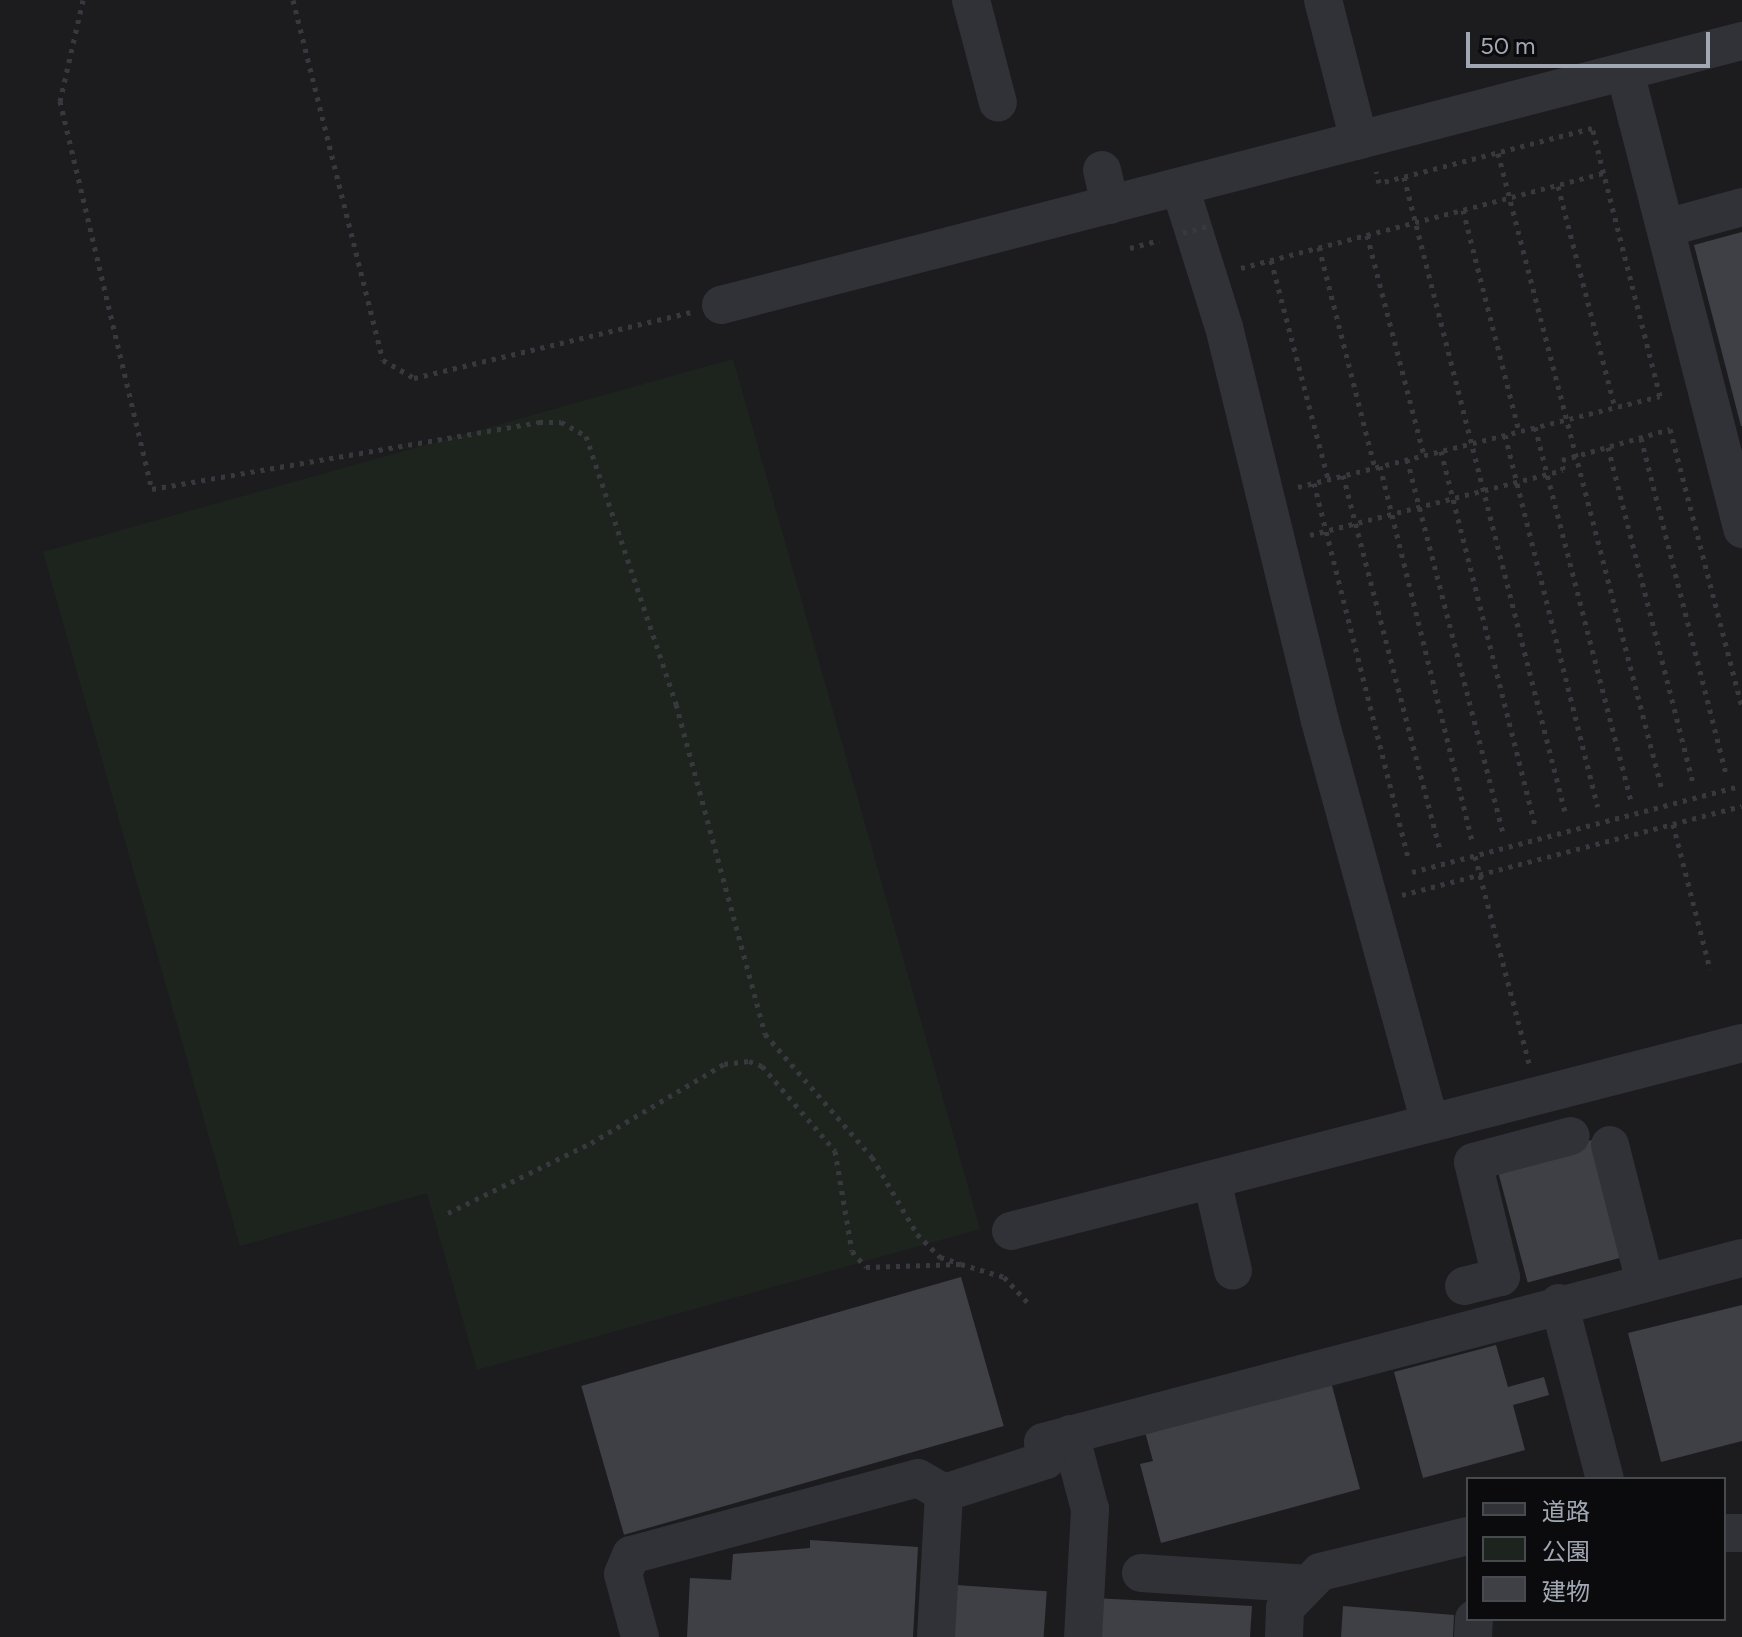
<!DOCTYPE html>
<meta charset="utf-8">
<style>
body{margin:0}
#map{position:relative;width:1742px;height:1637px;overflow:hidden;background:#101012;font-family:Figtree,"Noto Sans JP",sans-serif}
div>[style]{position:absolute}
.built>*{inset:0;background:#1c1c1f}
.green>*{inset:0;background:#1d241d}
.building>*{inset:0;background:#3f4045;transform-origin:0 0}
.path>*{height:5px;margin-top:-2.5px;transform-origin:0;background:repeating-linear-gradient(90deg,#37393e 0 4px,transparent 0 10px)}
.minor>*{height:38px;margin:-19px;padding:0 19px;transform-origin:19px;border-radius:19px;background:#313237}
.path-bridge>*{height:5px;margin-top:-2.5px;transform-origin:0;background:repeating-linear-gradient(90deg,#37393e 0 4px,transparent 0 10px)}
span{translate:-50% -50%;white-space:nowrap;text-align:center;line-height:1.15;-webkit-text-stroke:6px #0b0b0d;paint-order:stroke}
.legend{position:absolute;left:1466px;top:1477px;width:260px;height:144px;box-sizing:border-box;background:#0b0b0d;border:2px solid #474a4f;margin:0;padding:10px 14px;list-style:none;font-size:24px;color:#a1a8b3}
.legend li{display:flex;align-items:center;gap:16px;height:40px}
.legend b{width:40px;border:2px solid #474a4f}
.scale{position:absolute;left:1466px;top:32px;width:244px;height:36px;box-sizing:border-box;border:4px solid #a1a8b3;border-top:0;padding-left:10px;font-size:24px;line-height:28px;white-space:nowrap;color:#a1a8b3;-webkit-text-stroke:6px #0b0b0d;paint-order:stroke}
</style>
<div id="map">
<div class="built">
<div style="clip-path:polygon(evenodd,0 0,1742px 0,1742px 1637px,0 1637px,0 0,1468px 1479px,1724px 1479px,1724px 1619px,1468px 1619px,1468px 1479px)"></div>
</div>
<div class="green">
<div style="clip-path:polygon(733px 359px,980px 1229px,477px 1370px,427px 1193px,240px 1246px,43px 552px)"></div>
</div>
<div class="building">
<div style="clip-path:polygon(1742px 232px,1742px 426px,1741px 426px,1694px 245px)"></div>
<div style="left:1592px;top:1140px;width:121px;height:99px;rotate:75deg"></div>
<div style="left:961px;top:1277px;width:155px;height:395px;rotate:74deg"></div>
<div style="clip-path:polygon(1742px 1305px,1742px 1441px,1661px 1462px,1628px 1333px)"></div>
<div style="clip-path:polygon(1496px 1345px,1508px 1387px,1544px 1377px,1549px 1395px,1513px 1405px,1525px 1450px,1423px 1478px,1394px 1372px)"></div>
<div style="clip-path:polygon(1331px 1382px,1360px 1489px,1161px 1543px,1140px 1464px,1153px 1461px,1145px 1432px)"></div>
<div style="clip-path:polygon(810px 1540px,918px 1547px,913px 1637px,687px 1637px,690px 1578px,731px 1580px,733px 1554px,810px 1548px)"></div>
<div style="left:956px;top:1585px;width:91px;height:52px;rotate:4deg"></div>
<div style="clip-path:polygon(1093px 1598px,1252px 1606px,1250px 1637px,1091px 1637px)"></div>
<div style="clip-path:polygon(1343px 1606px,1454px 1615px,1453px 1637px,1341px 1637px)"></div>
</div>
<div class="path">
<div style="left:83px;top:0;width:104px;rotate:102.8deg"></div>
<div style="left:60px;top:101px;width:399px;rotate:76.7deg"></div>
<div style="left:152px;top:489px;width:393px;rotate:-9.8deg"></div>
<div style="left:539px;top:422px;width:22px"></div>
<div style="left:561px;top:422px;width:29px;rotate:29deg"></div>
<div style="left:586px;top:436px;width:283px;rotate:71.4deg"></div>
<div style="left:676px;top:704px;width:342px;rotate:74.9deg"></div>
<div style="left:765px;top:1034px;width:163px;rotate:49deg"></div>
<div style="left:872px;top:1157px;width:89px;rotate:59.7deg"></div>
<div style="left:917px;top:1234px;width:33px;rotate:45deg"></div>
<div style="left:940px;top:1257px;width:22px;rotate:18deg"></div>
<div style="left:293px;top:0;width:371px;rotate:76deg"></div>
<div style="left:383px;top:360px;width:36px;rotate:30deg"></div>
<div style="left:414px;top:378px;width:285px;rotate:-13.4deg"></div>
<div style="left:1498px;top:153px;width:658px;rotate:75.56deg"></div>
<div style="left:1404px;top:177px;width:659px;rotate:75.77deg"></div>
<div style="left:1558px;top:186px;width:229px;rotate:75.6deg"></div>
<div style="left:1463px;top:210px;width:229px;rotate:75.8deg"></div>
<div style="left:1367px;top:235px;width:227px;rotate:75.5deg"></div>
<div style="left:1319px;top:247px;width:228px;rotate:75.8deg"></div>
<div style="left:1130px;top:248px;width:30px;rotate:-15deg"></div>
<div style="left:1271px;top:260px;width:226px;rotate:75.4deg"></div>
<div style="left:1241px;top:268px;width:375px;rotate:-14.7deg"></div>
<div style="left:1535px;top:427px;width:385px;rotate:75.6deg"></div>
<div style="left:1505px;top:435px;width:383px;rotate:76deg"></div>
<div style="left:1641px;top:438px;width:347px;rotate:75.8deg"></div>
<div style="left:1608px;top:447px;width:346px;rotate:75.8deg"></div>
<div style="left:1441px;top:451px;width:385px;rotate:75.9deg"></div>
<div style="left:1407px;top:459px;width:385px;rotate:75.6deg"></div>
<div style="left:1380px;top:466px;width:385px;rotate:76.2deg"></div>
<div style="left:1343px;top:475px;width:386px;rotate:75.5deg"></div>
<div style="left:1314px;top:483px;width:385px;rotate:75.9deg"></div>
<div style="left:1298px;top:487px;width:373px;rotate:-14.1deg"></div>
<div style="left:1660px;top:396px;width:276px;rotate:-104.2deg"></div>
<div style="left:1592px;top:128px;width:220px;rotate:165.5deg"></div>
<div style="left:1379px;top:183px;width:12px;rotate:-104deg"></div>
<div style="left:1310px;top:535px;width:261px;rotate:-14.4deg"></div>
<div style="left:1563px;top:470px;width:10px;rotate:-96deg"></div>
<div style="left:1562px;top:460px;width:112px;rotate:-16deg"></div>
<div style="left:1670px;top:429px;width:287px;rotate:75.5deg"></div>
<div style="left:1673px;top:824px;width:150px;rotate:75.7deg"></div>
<div style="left:1475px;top:856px;width:215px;rotate:75.4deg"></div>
<div style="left:1412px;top:872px;width:334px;rotate:-14.7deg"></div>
<div style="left:1402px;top:895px;width:351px;rotate:-14.7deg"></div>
<div style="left:448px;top:1213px;width:159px;rotate:-26.1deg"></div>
<div style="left:591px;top:1143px;width:155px;rotate:-30.7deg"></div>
<div style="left:724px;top:1064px;width:25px;rotate:-7deg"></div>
<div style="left:749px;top:1061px;width:14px;rotate:21deg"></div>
<div style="left:762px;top:1066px;width:112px;rotate:49.3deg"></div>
<div style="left:835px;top:1151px;width:101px;rotate:80.4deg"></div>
<div style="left:852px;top:1251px;width:21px;rotate:49deg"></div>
<div style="left:866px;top:1267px;width:95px;rotate:-1.8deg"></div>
<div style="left:961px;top:1264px;width:45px;rotate:16.8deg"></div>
<div style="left:1004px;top:1277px;width:34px;rotate:47deg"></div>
</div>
<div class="minor">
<div style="left:971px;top:0;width:106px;rotate:75.3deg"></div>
<div style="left:1323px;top:0;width:145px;rotate:75.6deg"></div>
<div style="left:1625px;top:72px;width:472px;rotate:75.6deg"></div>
<div style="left:1102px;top:170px;width:36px;rotate:77deg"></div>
<div style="left:1180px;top:187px;width:147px;rotate:72.6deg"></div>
<div style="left:1224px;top:327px;width:406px;rotate:76.3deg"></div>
<div style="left:1320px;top:721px;width:417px;rotate:74.7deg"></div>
<div style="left:1666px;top:228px;width:79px;rotate:-15.4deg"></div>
<div style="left:721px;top:305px;width:1055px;rotate:-14.5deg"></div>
<div style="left:1610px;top:1145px;width:141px;rotate:75.7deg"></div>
<div style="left:1212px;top:1180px;width:93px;rotate:77deg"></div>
<div style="left:1011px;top:1231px;width:755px;rotate:-14.42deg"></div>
<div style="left:1464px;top:1286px;width:38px;rotate:-14deg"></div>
<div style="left:1501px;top:1277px;width:118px;rotate:-103.7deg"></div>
<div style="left:1473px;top:1162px;width:101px;rotate:-14.9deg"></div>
<div style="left:1559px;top:1303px;width:182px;rotate:75.4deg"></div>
<div style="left:1070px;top:1434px;width:78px;rotate:75.1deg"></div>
<div style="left:1090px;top:1509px;width:128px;rotate:93.1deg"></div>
<div style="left:1724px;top:1533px;width:18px"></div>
<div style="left:1141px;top:1573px;width:168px;rotate:3.7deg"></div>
<div style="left:640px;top:1637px;width:65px;rotate:-105.1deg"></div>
<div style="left:623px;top:1574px;width:21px;rotate:-67deg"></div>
<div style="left:631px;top:1555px;width:297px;rotate:-15deg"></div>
<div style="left:918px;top:1478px;width:30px;rotate:30deg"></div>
<div style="left:936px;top:1637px;width:144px;rotate:-86.8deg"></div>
<div style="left:944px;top:1493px;width:107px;rotate:-17.9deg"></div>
<div style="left:1046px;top:1460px;width:18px;rotate:-99deg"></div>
<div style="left:1043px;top:1442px;width:723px;rotate:-14.75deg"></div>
<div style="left:1284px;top:1637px;width:29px;rotate:-88deg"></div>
<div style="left:1285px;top:1608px;width:50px;rotate:-45.8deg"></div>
<div style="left:1320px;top:1572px;width:152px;rotate:-13.7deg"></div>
<div style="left:1473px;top:1637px;width:18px;rotate:-87deg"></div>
</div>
<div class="path-bridge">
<div style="left:1183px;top:233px;width:25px;rotate:-16deg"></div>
</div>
<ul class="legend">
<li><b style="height:10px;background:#313237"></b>道路</li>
<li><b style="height:22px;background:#1d241d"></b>公園</li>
<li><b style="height:22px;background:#3f4045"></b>建物</li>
</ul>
<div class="scale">50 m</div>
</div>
